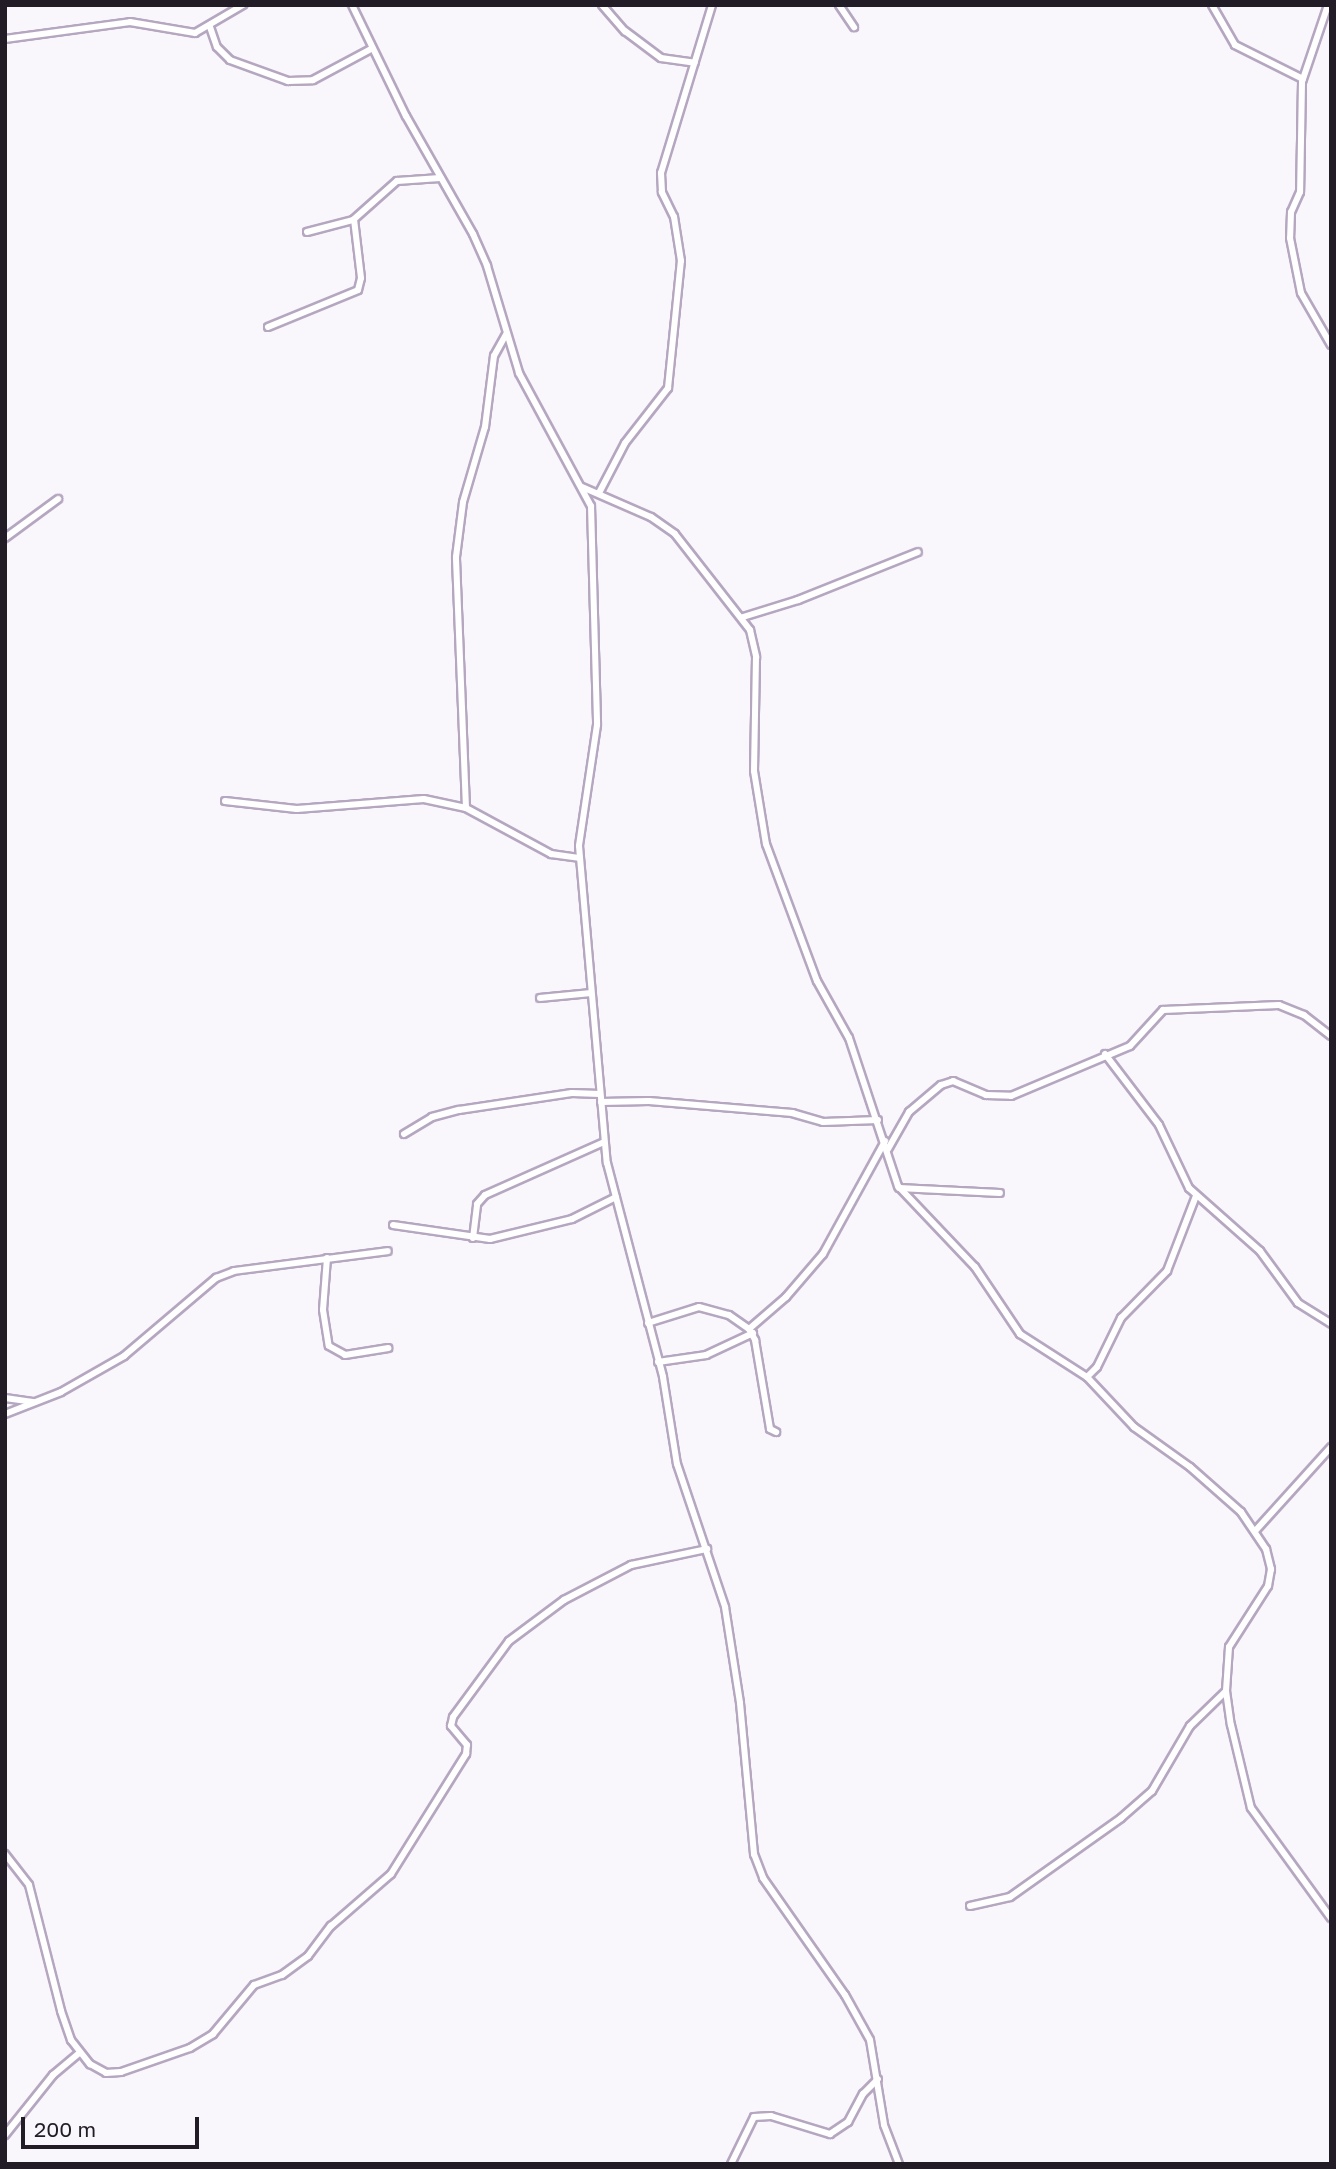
<!DOCTYPE html>
<style>
body{margin:0}
#map{position:relative;width:1336px;height:2169px;overflow:hidden;background:#f9f6fc;font-family:"Golos Text",sans-serif}
div>[style]{position:absolute}
.roads{filter:drop-shadow(2px 0 #b5a7c0) drop-shadow(-2px 0 #b5a7c0) drop-shadow(0 2px #b5a7c0) drop-shadow(0 -2px #b5a7c0)}
.street>*{height:6px;margin:-3px;padding:0 3px;transform-origin:3px;border-radius:3px;background:#fff}
span{translate:-50% -50%;white-space:nowrap;text-align:center;line-height:1.15;-webkit-text-stroke:5px #f9f6fc;paint-order:stroke}
.frame{position:absolute;inset:0;border:7px solid #221c26;pointer-events:none}
.scale{position:absolute;left:21px;top:2117px;width:178px;height:32px;box-sizing:border-box;border:4px solid #221c26;border-top:0;padding-left:9px;font-size:21px;line-height:24px;white-space:nowrap;color:#221c26;-webkit-text-stroke:5px #f9f6fc;paint-order:stroke}
</style>
<div id="map">
<div class="roads">
<div class="street">
<div style="left:352px;top:5px;width:123px;rotate:64.1deg"></div>
<div style="left:406px;top:116px;width:136px;rotate:60.4deg"></div>
<div style="left:473px;top:234px;width:35px;rotate:66deg"></div>
<div style="left:487px;top:266px;width:112px;rotate:73.3deg"></div>
<div style="left:519px;top:373px;width:151px;rotate:61.6deg"></div>
<div style="left:591px;top:506px;width:219px;rotate:88.4deg"></div>
<div style="left:597px;top:725px;width:122px;rotate:98.5deg"></div>
<div style="left:579px;top:846px;width:318px;rotate:85deg"></div>
<div style="left:607px;top:1163px;width:221px;rotate:75.3deg"></div>
<div style="left:663px;top:1377px;width:88px;rotate:80.9deg"></div>
<div style="left:677px;top:1464px;width:151px;rotate:71.4deg"></div>
<div style="left:725px;top:1607px;width:97px;rotate:81.1deg"></div>
<div style="left:740px;top:1703px;width:152px;rotate:84.7deg"></div>
<div style="left:754px;top:1854px;width:26px;rotate:69deg"></div>
<div style="left:763px;top:1878px;width:143px;rotate:55deg"></div>
<div style="left:845px;top:1995px;width:51px;rotate:60.9deg"></div>
<div style="left:870px;top:2040px;width:86px;rotate:80.6deg"></div>
<div style="left:884px;top:2125px;width:42px;rotate:69deg"></div>
<div style="left:602px;top:5px;width:35px;rotate:49deg"></div>
<div style="left:625px;top:31px;width:45px;rotate:36.9deg"></div>
<div style="left:661px;top:58px;width:34px;rotate:8deg"></div>
<div style="left:839px;top:5px;width:27px;rotate:56deg"></div>
<div style="left:1212px;top:5px;width:46px;rotate:60.1deg"></div>
<div style="left:1235px;top:45px;width:76px;rotate:26.6deg"></div>
<div style="left:1328px;top:5px;width:81px;rotate:108.7deg"></div>
<div style="left:1302px;top:82px;width:110px;rotate:91deg"></div>
<div style="left:1300px;top:192px;width:22px;rotate:114deg"></div>
<div style="left:1291px;top:212px;width:26px;rotate:92deg"></div>
<div style="left:1290px;top:238px;width:56px;rotate:78.7deg"></div>
<div style="left:1301px;top:293px;width:60px;rotate:60deg"></div>
<div style="left:210px;top:27px;width:21px;rotate:71deg"></div>
<div style="left:217px;top:47px;width:18px;rotate:45deg"></div>
<div style="left:230px;top:60px;width:62px;rotate:19.9deg"></div>
<div style="left:288px;top:81px;width:25px;rotate:-2deg"></div>
<div style="left:313px;top:80px;width:66px;rotate:-28.1deg"></div>
<div style="left:5px;top:39px;width:126px;rotate:-7.7deg"></div>
<div style="left:130px;top:22px;width:66px;rotate:9.6deg"></div>
<div style="left:195px;top:33px;width:56px;rotate:-30.3deg"></div>
<div style="left:307px;top:232px;width:48px;rotate:-14.6deg"></div>
<div style="left:353px;top:220px;width:59px;rotate:-41.6deg"></div>
<div style="left:397px;top:181px;width:43px;rotate:-4deg"></div>
<div style="left:268px;top:327px;width:97px;rotate:-22.3deg"></div>
<div style="left:358px;top:290px;width:12px;rotate:-76deg"></div>
<div style="left:361px;top:278px;width:59px;rotate:-96.8deg"></div>
<div style="left:582px;top:487px;width:75px;rotate:23.5deg"></div>
<div style="left:651px;top:517px;width:29px;rotate:35deg"></div>
<div style="left:675px;top:534px;width:122px;rotate:52deg"></div>
<div style="left:750px;top:630px;width:28px;rotate:77deg"></div>
<div style="left:756px;top:657px;width:114px;rotate:91deg"></div>
<div style="left:754px;top:771px;width:74px;rotate:80.7deg"></div>
<div style="left:766px;top:844px;width:146px;rotate:69.6deg"></div>
<div style="left:817px;top:981px;width:65px;rotate:60.7deg"></div>
<div style="left:849px;top:1038px;width:156px;rotate:71.7deg"></div>
<div style="left:898px;top:1186px;width:112px;rotate:46.5deg"></div>
<div style="left:975px;top:1267px;width:81px;rotate:56.1deg"></div>
<div style="left:1020px;top:1334px;width:80px;rotate:32.7deg"></div>
<div style="left:1087px;top:1377px;width:69px;rotate:46.8deg"></div>
<div style="left:1134px;top:1427px;width:69px;rotate:35.5deg"></div>
<div style="left:1190px;top:1467px;width:68px;rotate:41.4deg"></div>
<div style="left:1241px;top:1512px;width:45px;rotate:56deg"></div>
<div style="left:1266px;top:1549px;width:21px;rotate:76deg"></div>
<div style="left:1271px;top:1569px;width:17px;rotate:100deg"></div>
<div style="left:1268px;top:1586px;width:72px;rotate:122.6deg"></div>
<div style="left:1229px;top:1647px;width:44px;rotate:93.9deg"></div>
<div style="left:1226px;top:1691px;width:34px;rotate:82deg"></div>
<div style="left:1231px;top:1725px;width:85px;rotate:76.5deg"></div>
<div style="left:1251px;top:1808px;width:136px;rotate:54deg"></div>
<div style="left:599px;top:493px;width:56px;rotate:-62.5deg"></div>
<div style="left:625px;top:443px;width:70px;rotate:-52deg"></div>
<div style="left:668px;top:388px;width:128px;rotate:-84.2deg"></div>
<div style="left:681px;top:261px;width:45px;rotate:-99deg"></div>
<div style="left:674px;top:217px;width:28px;rotate:-116deg"></div>
<div style="left:662px;top:192px;width:19px;rotate:-93deg"></div>
<div style="left:661px;top:173px;width:176px;rotate:-73.1deg"></div>
<div style="left:5px;top:538px;width:66px;rotate:-36.3deg"></div>
<div style="left:743px;top:617px;width:58px;rotate:-17.2deg"></div>
<div style="left:798px;top:600px;width:129px;rotate:-21.8deg"></div>
<div style="left:225px;top:801px;width:72px;rotate:6.3deg"></div>
<div style="left:297px;top:809px;width:127px;rotate:-4.5deg"></div>
<div style="left:424px;top:799px;width:43px;rotate:12.1deg"></div>
<div style="left:466px;top:808px;width:97px;rotate:28.4deg"></div>
<div style="left:551px;top:854px;width:28px;rotate:8deg"></div>
<div style="left:466px;top:808px;width:251px;rotate:-92.3deg"></div>
<div style="left:456px;top:557px;width:55px;rotate:-82.7deg"></div>
<div style="left:463px;top:502px;width:78px;rotate:-73.7deg"></div>
<div style="left:485px;top:427px;width:72px;rotate:-82.8deg"></div>
<div style="left:494px;top:356px;width:25px;rotate:-61deg"></div>
<div style="left:540px;top:998px;width:51px;rotate:-5.6deg"></div>
<div style="left:1105px;top:1054px;width:89px;rotate:52.7deg"></div>
<div style="left:1159px;top:1125px;width:70px;rotate:64.5deg"></div>
<div style="left:1189px;top:1188px;width:95px;rotate:41.6deg"></div>
<div style="left:1260px;top:1251px;width:64px;rotate:53.8deg"></div>
<div style="left:1298px;top:1303px;width:39px;rotate:32deg"></div>
<div style="left:601px;top:1102px;width:48px;rotate:-1.2deg"></div>
<div style="left:649px;top:1101px;width:144px;rotate:4.8deg"></div>
<div style="left:792px;top:1113px;width:32px;rotate:16deg"></div>
<div style="left:823px;top:1122px;width:55px;rotate:-2.1deg"></div>
<div style="left:404px;top:1134px;width:33px;rotate:-31deg"></div>
<div style="left:432px;top:1117px;width:28px;rotate:-15deg"></div>
<div style="left:459px;top:1110px;width:114px;rotate:-8.6deg"></div>
<div style="left:572px;top:1093px;width:28px;rotate:2deg"></div>
<div style="left:888px;top:1149px;width:43px;rotate:-60.4deg"></div>
<div style="left:909px;top:1112px;width:42px;rotate:-40.2deg"></div>
<div style="left:941px;top:1085px;width:13px;rotate:-18deg"></div>
<div style="left:953px;top:1081px;width:36px;rotate:23deg"></div>
<div style="left:986px;top:1095px;width:25px;rotate:2deg"></div>
<div style="left:1011px;top:1096px;width:129px;rotate:-22.8deg"></div>
<div style="left:1130px;top:1046px;width:49px;rotate:-47.5deg"></div>
<div style="left:1163px;top:1010px;width:116px;rotate:-2.5deg"></div>
<div style="left:1279px;top:1005px;width:27px;rotate:22deg"></div>
<div style="left:1304px;top:1015px;width:34px;rotate:38deg"></div>
<div style="left:899px;top:1188px;width:101px;rotate:2.8deg"></div>
<div style="left:393px;top:1225px;width:98px;rotate:8.2deg"></div>
<div style="left:490px;top:1239px;width:84px;rotate:-13.7deg"></div>
<div style="left:572px;top:1219px;width:49px;rotate:-26.6deg"></div>
<div style="left:473px;top:1238px;width:34px;rotate:-83deg"></div>
<div style="left:477px;top:1204px;width:12px;rotate:-48deg"></div>
<div style="left:485px;top:1195px;width:130px;rotate:-24deg"></div>
<div style="left:327px;top:1258px;width:52px;rotate:94.4deg"></div>
<div style="left:323px;top:1310px;width:36px;rotate:81deg"></div>
<div style="left:329px;top:1346px;width:18px;rotate:29deg"></div>
<div style="left:345px;top:1355px;width:44px;rotate:-9.2deg"></div>
<div style="left:648px;top:1323px;width:53px;rotate:-17.4deg"></div>
<div style="left:699px;top:1307px;width:31px;rotate:15deg"></div>
<div style="left:729px;top:1315px;width:24px;rotate:35deg"></div>
<div style="left:749px;top:1329px;width:13px;rotate:61deg"></div>
<div style="left:755px;top:1340px;width:90px;rotate:80.4deg"></div>
<div style="left:770px;top:1429px;width:7px;rotate:27deg"></div>
<div style="left:749px;top:1329px;width:49px;rotate:-40.9deg"></div>
<div style="left:786px;top:1297px;width:57px;rotate:-49.3deg"></div>
<div style="left:823px;top:1254px;width:129px;rotate:-61.2deg"></div>
<div style="left:658px;top:1362px;width:49px;rotate:-8.3deg"></div>
<div style="left:706px;top:1355px;width:52px;rotate:-25.1deg"></div>
<div style="left:1087px;top:1377px;width:14px;rotate:-45deg"></div>
<div style="left:1097px;top:1367px;width:55px;rotate:-63.9deg"></div>
<div style="left:1121px;top:1318px;width:66px;rotate:-45.6deg"></div>
<div style="left:1167px;top:1271px;width:80px;rotate:-68.9deg"></div>
<div style="left:5px;top:1398px;width:28px;rotate:8deg"></div>
<div style="left:5px;top:1414px;width:60px;rotate:-21.4deg"></div>
<div style="left:61px;top:1392px;width:73px;rotate:-29.7deg"></div>
<div style="left:124px;top:1356px;width:121px;rotate:-40.3deg"></div>
<div style="left:216px;top:1278px;width:19px;rotate:-21deg"></div>
<div style="left:234px;top:1271px;width:155px;rotate:-7.4deg"></div>
<div style="left:1256px;top:1530px;width:112px;rotate:-47.9deg"></div>
<div style="left:5px;top:1854px;width:39px;rotate:52deg"></div>
<div style="left:29px;top:1885px;width:130px;rotate:75.7deg"></div>
<div style="left:61px;top:2011px;width:31px;rotate:71deg"></div>
<div style="left:71px;top:2040px;width:31px;rotate:52deg"></div>
<div style="left:90px;top:2064px;width:18px;rotate:29deg"></div>
<div style="left:106px;top:2073px;width:15px;rotate:-4deg"></div>
<div style="left:121px;top:2072px;width:73px;rotate:-19.2deg"></div>
<div style="left:190px;top:2048px;width:27px;rotate:-31deg"></div>
<div style="left:213px;top:2034px;width:64px;rotate:-50.1deg"></div>
<div style="left:254px;top:1985px;width:30px;rotate:-20deg"></div>
<div style="left:282px;top:1975px;width:32px;rotate:-36deg"></div>
<div style="left:308px;top:1956px;width:38px;rotate:-53deg"></div>
<div style="left:331px;top:1926px;width:79px;rotate:-40.9deg"></div>
<div style="left:391px;top:1874px;width:142px;rotate:-58deg"></div>
<div style="left:466px;top:1754px;width:9px;rotate:-84deg"></div>
<div style="left:467px;top:1745px;width:25px;rotate:-130deg"></div>
<div style="left:451px;top:1726px;width:9px;rotate:-77deg"></div>
<div style="left:453px;top:1717px;width:94px;rotate:-53.6deg"></div>
<div style="left:509px;top:1641px;width:69px;rotate:-36.7deg"></div>
<div style="left:564px;top:1600px;width:76px;rotate:-27.6deg"></div>
<div style="left:631px;top:1565px;width:78px;rotate:-11.9deg"></div>
<div style="left:970px;top:1906px;width:41px;rotate:-12.7deg"></div>
<div style="left:1010px;top:1897px;width:136px;rotate:-35.4deg"></div>
<div style="left:1121px;top:1818px;width:41px;rotate:-41.1deg"></div>
<div style="left:1152px;top:1791px;width:75px;rotate:-59.7deg"></div>
<div style="left:1190px;top:1726px;width:50px;rotate:-44.2deg"></div>
<div style="left:5px;top:2135px;width:77px;rotate:-51.3deg"></div>
<div style="left:53px;top:2075px;width:35px;rotate:-40deg"></div>
<div style="left:731px;top:2164px;width:52px;rotate:-63.9deg"></div>
<div style="left:754px;top:2117px;width:17px;rotate:-3deg"></div>
<div style="left:771px;top:2116px;width:62px;rotate:17deg"></div>
<div style="left:830px;top:2134px;width:22px;rotate:-34deg"></div>
<div style="left:848px;top:2122px;width:32px;rotate:-62deg"></div>
<div style="left:863px;top:2094px;width:21px;rotate:-45deg"></div>
</div>
</div>
<div class="frame"></div>
<div class="scale">200 m</div>
</div>
